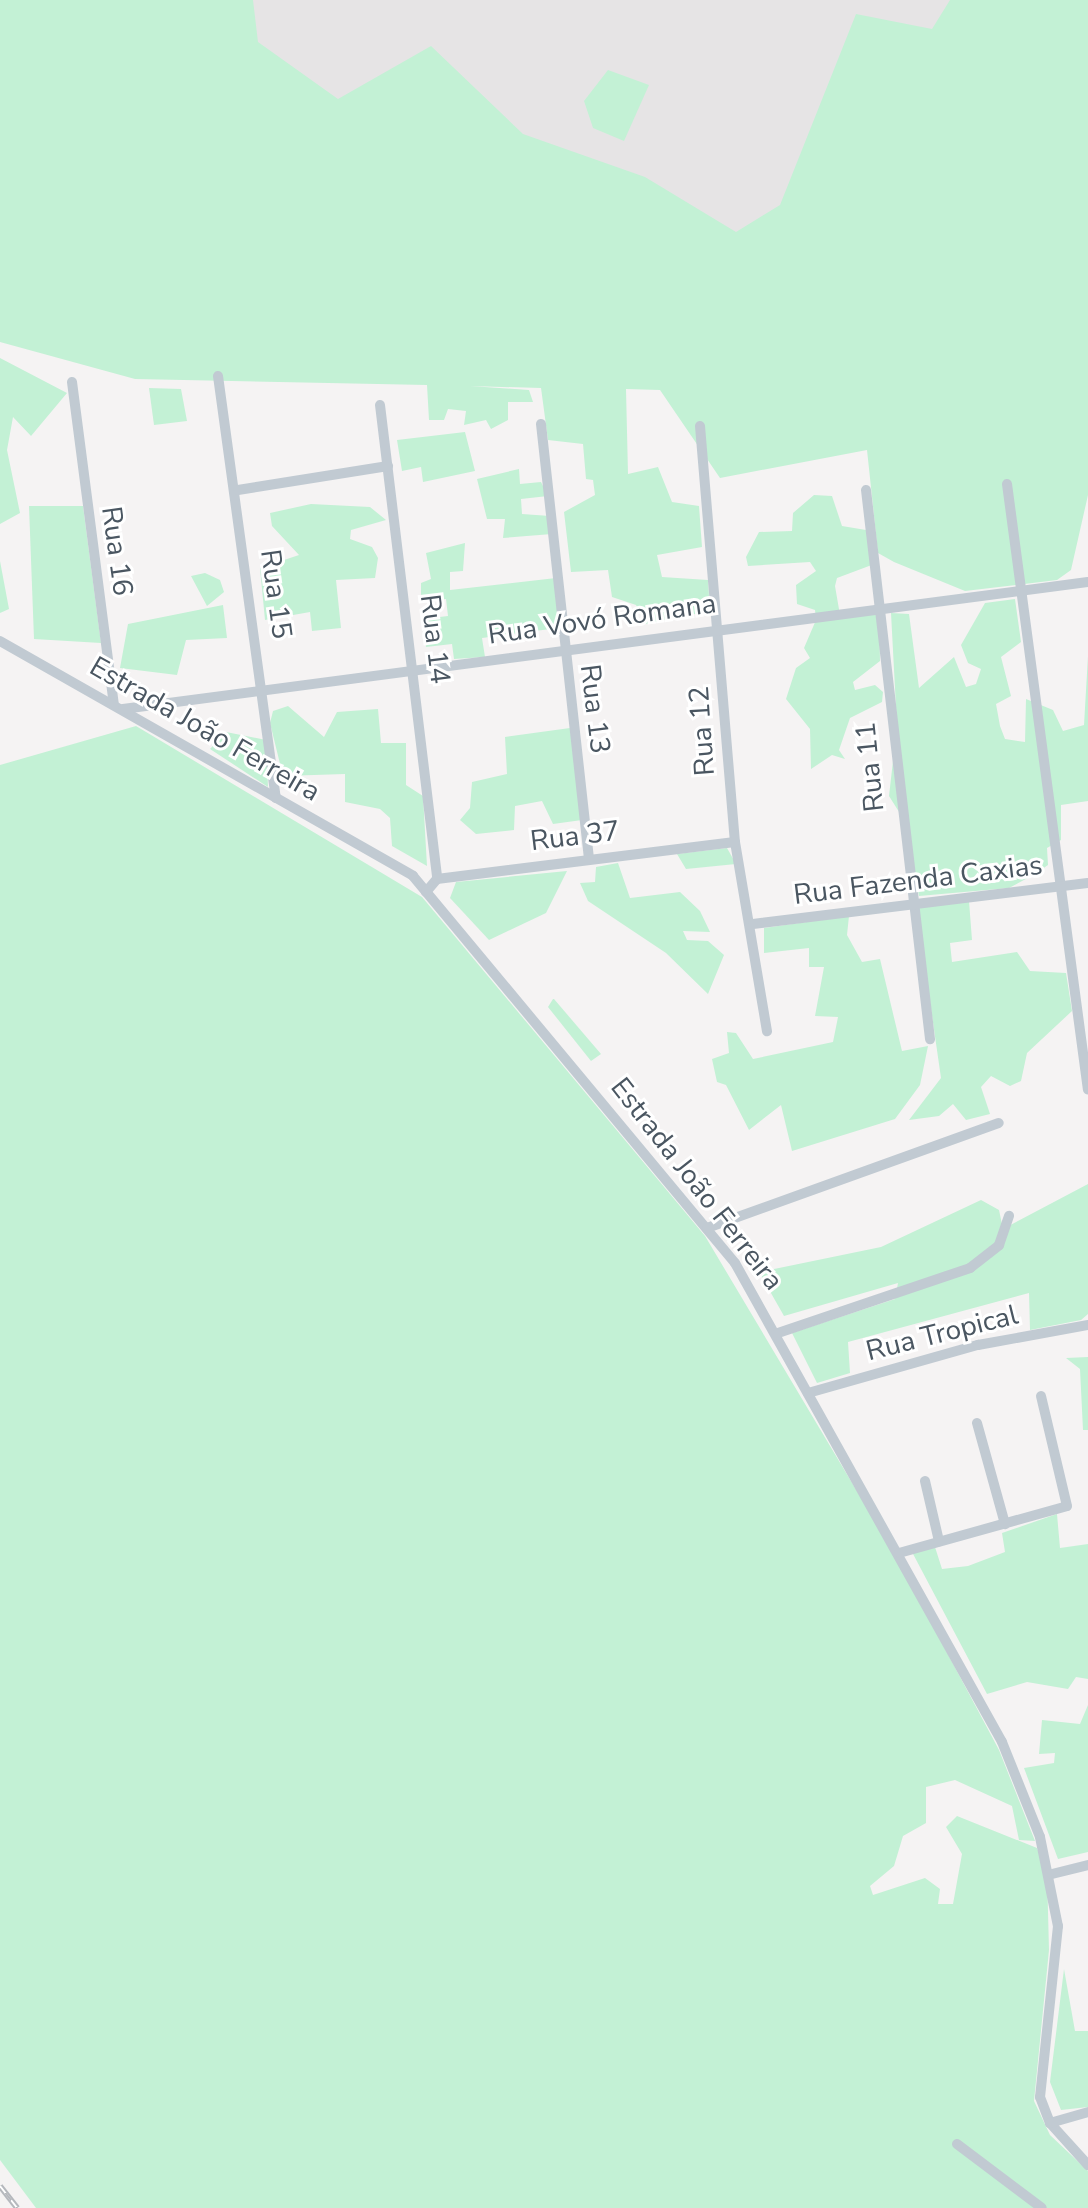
<!DOCTYPE html>
<meta charset="utf-8">
<style>
body{margin:0}
#map{position:relative;width:1088px;height:2208px;overflow:hidden;background:#f5f3f3;font-family:"Nunito Sans",sans-serif}
div>[style]{position:absolute}
.education>*{inset:0;background:#e6e4e5}
.green>*{inset:0;background:#c3f1d5}
.minor>*{height:10px;margin:-5px;padding:0 5px;transform-origin:5px;border-radius:5px;background:#c1cad2}
.rail>*{height:6px;margin-top:-3px;transform-origin:0;background:repeating-linear-gradient(90deg,#fff 0 9px,#b5b8bd 0 18px);box-sizing:border-box;border-block:2px solid #b5b8bd}
span{translate:-50% -50%;white-space:nowrap;text-align:center;line-height:1.15;-webkit-text-stroke:6px #fff;paint-order:stroke}
.street-label{font-size:28px;color:#4a5661}
</style>
<div id="map">
<div class="education">
<div style="clip-path:polygon(0 0,1004px 0,1029px 400px)"></div>
</div>
<div class="green">
<div style="clip-path:polygon(0 0,253px 0,258px 42px,338px 99px,431px 46px,523px 134px,645px 177px,736px 232px,780px 205px,856px 14px,932px 29px,950px 0,1088px 0,1088px 495px,1071px 570px,1057px 580px,965px 591px,894px 562px,878px 553px,867px 450px,720px 478px,660px 390px,626px 389px,628px 474px,658px 467px,672px 502px,699px 506px,702px 547px,657px 555px,662px 577px,708px 580px,710px 611px,645px 624px,636px 605px,612px 597px,608px 570px,571px 572px,564px 512px,595px 495px,593px 480px,586px 479px,583px 444px,548px 440px,541px 388px,470px 386px,529px 390px,533px 402px,508px 402px,508px 420px,491px 429px,486px 420px,464px 425px,466px 411px,448px 409px,444px 420px,429px 420px,427px 385px,135px 379px,0 342px)"></div>
<div style="clip-path:polygon(608px 70px,649px 85px,624px 141px,593px 128px,584px 101px)"></div>
<div style="clip-path:polygon(0 358px,67px 393px,31px 436px,13px 417px,7px 450px,20px 513px,0 524px)"></div>
<div style="clip-path:polygon(149px 388px,181px 389px,187px 421px,154px 425px)"></div>
<div style="clip-path:polygon(465px 432px,475px 471px,423px 482px,421px 467px,402px 471px,397px 440px)"></div>
<div style="clip-path:polygon(519px 469px,520px 484px,541px 482px,548px 496px,521px 499px,522px 514px,550px 516px,552px 534px,503px 538px,505px 519px,487px 519px,477px 479px)"></div>
<div style="clip-path:polygon(814px 495px,832px 496px,842px 526px,866px 530px,877px 563px,837px 578px,835px 586px,840px 615px,879px 611px,880px 661px,853px 682px,855px 690px,875px 685px,883px 692px,882px 702px,850px 718px,839px 750px,845px 759px,832px 755px,811px 769px,810px 729px,786px 699px,796px 668px,810px 658px,804px 648px,816px 620px,815px 610px,797px 604px,796px 585px,816px 571px,810px 562px,748px 566px,746px 557px,759px 532px,792px 531px,793px 513px)"></div>
<div style="clip-path:polygon(311px 504px,370px 507px,386px 520px,351px 530px,350px 539px,372px 547px,378px 558px,375px 578px,336px 580px,341px 628px,312px 631px,310px 612px,265px 620px,260px 568px,299px 555px,272px 526px,270px 513px)"></div>
<div style="clip-path:polygon(29px 506px,83px 506px,101px 643px,34px 639px)"></div>
<div style="clip-path:polygon(465px 543px,463px 571px,450px 572px,450px 590px,556px 578px,558px 628px,482px 638px,485px 657px,454px 659px,452px 644px,426px 647px,423px 619px,448px 616px,446px 599px,421px 602px,421px 583px,431px 579px,426px 553px)"></div>
<div style="clip-path:polygon(0 561px,9px 609px,0 613px)"></div>
<div style="clip-path:polygon(205px 573px,220px 580px,224px 592px,207px 606px,191px 576px)"></div>
<div style="clip-path:polygon(1015px 599px,1021px 642px,1001px 657px,1011px 696px,996px 704px,1000px 726px,1005px 739px,1025px 742px,1026px 699px,1053px 710px,1063px 731px,1084px 725px,1088px 656px,1088px 801px,1061px 805px,1061px 840px,1047px 848px,1048px 865px,1035px 874px,1009px 888px,919px 896px,906px 823px,889px 796px,897px 726px,891px 613px,909px 614px,919px 688px,954px 657px,966px 687px,976px 684px,981px 669px,968px 663px,961px 645px,985px 603px)"></div>
<div style="clip-path:polygon(223px 605px,227px 638px,186px 640px,177px 675px,120px 668px,128px 624px)"></div>
<div style="clip-path:polygon(288px 706px,324px 737px,337px 712px,378px 709px,381px 743px,406px 743px,406px 785px,423px 796px,427px 866px,392px 846px,390px 818px,380px 809px,345px 802px,345px 774px,283px 776px,270px 723px,273px 711px)"></div>
<div style="clip-path:polygon(136px 726px,422px 897px,705px 1236px,895px 1555px,999px 1750px,1035px 1841px,1019px 1840px,1012px 1806px,955px 1780px,926px 1787px,926px 1823px,903px 1836px,894px 1866px,870px 1886px,873px 1895px,925px 1878px,940px 1889px,938px 1904px,953px 1904px,962px 1854px,946px 1827px,957px 1816px,1037px 1848px,1047px 1873px,1049px 1950px,1034px 2101px,1050px 2135px,1088px 2171px,1088px 2208px,36px 2208px,0 2160px,0 765px)"></div>
<div style="clip-path:polygon(570px 728px,582px 820px,553px 824px,542px 801px,515px 806px,514px 830px,476px 834px,460px 820px,470px 808px,472px 782px,507px 774px,505px 737px)"></div>
<div style="clip-path:polygon(226px 732px,266px 740px,268px 787px,210px 749px)"></div>
<div style="clip-path:polygon(727px 848px,736px 864px,686px 869px,677px 854px)"></div>
<div style="clip-path:polygon(618px 863px,630px 898px,680px 892px,700px 911px,710px 932px,683px 931px,687px 940px,708px 941px,724px 955px,708px 994px,666px 953px,588px 901px,580px 883px,595px 882px,596px 867px)"></div>
<div style="clip-path:polygon(567px 871px,546px 913px,489px 940px,450px 898px,456px 882px)"></div>
<div style="clip-path:polygon(969px 901px,972px 940px,950px 943px,952px 962px,1017px 952px,1030px 971px,1066px 973px,1072px 1011px,1027px 1053px,1021px 1081px,1010px 1086px,991px 1076px,981px 1087px,990px 1114px,966px 1120px,953px 1104px,939px 1116px,909px 1120px,941px 1078px,916px 904px)"></div>
<div style="clip-path:polygon(849px 916px,847px 935px,862px 962px,880px 959px,902px 1051px,928px 1046px,920px 1085px,895px 1119px,792px 1151px,781px 1105px,749px 1130px,726px 1085px,717px 1082px,712px 1059px,729px 1053px,727px 1032px,736px 1033px,753px 1059px,833px 1042px,838px 1017px,815px 1016px,824px 967px,809px 967px,809px 948px,764px 953px,764px 928px)"></div>
<div style="clip-path:polygon(553px 999px,554px 999px,601px 1054px,591px 1061px,548px 1007px)"></div>
<div style="clip-path:polygon(1088px 1184px,1088px 1314px,1081px 1320px,1030px 1330px,1029px 1293px,848px 1342px,850px 1373px,817px 1383px,792px 1333px,895px 1299px,898px 1283px,784px 1316px,759px 1272px,881px 1247px,981px 1200px,999px 1210px,1003px 1229px)"></div>
<div style="clip-path:polygon(1088px 1357px,1088px 1430px,1083px 1430px,1080px 1369px,1066px 1358px)"></div>
<div style="clip-path:polygon(1057px 1514px,1060px 1548px,1088px 1544px,1088px 1679px,1076px 1677px,1068px 1689px,1027px 1682px,987px 1694px,912px 1552px,935px 1547px,942px 1569px,968px 1566px,1005px 1552px,1002px 1533px)"></div>
<div style="clip-path:polygon(1088px 1705px,1088px 1852px,1058px 1859px,1024px 1768px,1054px 1763px,1055px 1753px,1039px 1754px,1042px 1720px,1080px 1724px)"></div>
<div style="clip-path:polygon(1064px 1969px,1075px 2031px,1088px 2031px,1088px 2107px,1061px 2110px,1050px 2082px)"></div>
</div>
<div class="minor">
<div style="left:218px;top:376px;width:426px;rotate:82.2deg"></div>
<div style="left:72px;top:382px;width:325px;rotate:82.6deg"></div>
<div style="left:380px;top:405px;width:477px;rotate:83.1deg"></div>
<div style="left:541px;top:424px;width:436px;rotate:83.7deg"></div>
<div style="left:700px;top:426px;width:417px;rotate:85.2deg"></div>
<div style="left:735px;top:842px;width:192px;rotate:80.4deg"></div>
<div style="left:1007px;top:484px;width:611px;rotate:82.39deg"></div>
<div style="left:238px;top:490px;width:152px;rotate:-9.1deg"></div>
<div style="left:866px;top:490px;width:553px;rotate:83.35deg"></div>
<div style="left:0;top:641px;width:475px;rotate:29.6deg"></div>
<div style="left:413px;top:876px;width:503px;rotate:50.24deg"></div>
<div style="left:735px;top:1263px;width:548px;rotate:60.86deg"></div>
<div style="left:1002px;top:1742px;width:102px;rotate:68.2deg"></div>
<div style="left:1040px;top:1837px;width:91px;rotate:78.6deg"></div>
<div style="left:1058px;top:1926px;width:172px;rotate:96deg"></div>
<div style="left:1040px;top:2097px;width:28px;rotate:69deg"></div>
<div style="left:1050px;top:2123px;width:57px;rotate:47.9deg"></div>
<div style="left:123px;top:709px;width:973px;rotate:-7.5deg"></div>
<div style="left:426px;top:892px;width:17px;rotate:-50deg"></div>
<div style="left:437px;top:879px;width:300px;rotate:-7.1deg"></div>
<div style="left:753px;top:924px;width:337px;rotate:-7deg"></div>
<div style="left:707px;top:1228px;width:310px;rotate:-19.8deg"></div>
<div style="left:778px;top:1333px;width:203px;rotate:-18.7deg"></div>
<div style="left:970px;top:1268px;width:37px;rotate:-38deg"></div>
<div style="left:999px;top:1245px;width:31px;rotate:-71deg"></div>
<div style="left:808px;top:1393px;width:177px;rotate:-15.8deg"></div>
<div style="left:978px;top:1345px;width:112px;rotate:-10.3deg"></div>
<div style="left:977px;top:1423px;width:105px;rotate:74.5deg"></div>
<div style="left:925px;top:1481px;width:62px;rotate:76.9deg"></div>
<div style="left:899px;top:1553px;width:174px;rotate:-15.6deg"></div>
<div style="left:1067px;top:1506px;width:113px;rotate:-103.3deg"></div>
<div style="left:1052px;top:1874px;width:37px;rotate:-14deg"></div>
<div style="left:1050px;top:2123px;width:40px;rotate:-16deg"></div>
<div style="left:957px;top:2144px;width:106px;rotate:37deg"></div>
</div>
<div class="rail">
<div style="left:0;top:2186px;width:28px;rotate:52deg"></div>
</div>
<div class="street-label">
<span style="left:117px;top:551px;rotate:82deg">Rua 16</span>
<span style="left:276px;top:594px;rotate:82deg">Rua 15</span>
<span style="left:602px;top:619px;rotate:-8deg">Rua Vovó Romana</span>
<span style="left:435px;top:639px;rotate:83deg">Rua 14</span>
<span style="left:595px;top:709px;rotate:83deg">Rua 13</span>
<span style="left:205px;top:729px;rotate:30deg">Estrada João Ferreira</span>
<span style="left:702px;top:731px;rotate:-94deg">Rua 12</span>
<span style="left:870px;top:767px;rotate:-96deg">Rua 11</span>
<span style="left:575px;top:836px;rotate:-7deg">Rua 37</span>
<span style="left:918px;top:880px;rotate:-7deg">Rua Fazenda Caxias</span>
<span style="left:697px;top:1184px;rotate:52deg">Estrada João Ferreira</span>
<span style="left:942px;top:1333px;rotate:-14deg">Rua Tropical</span>
</div>
</div>
